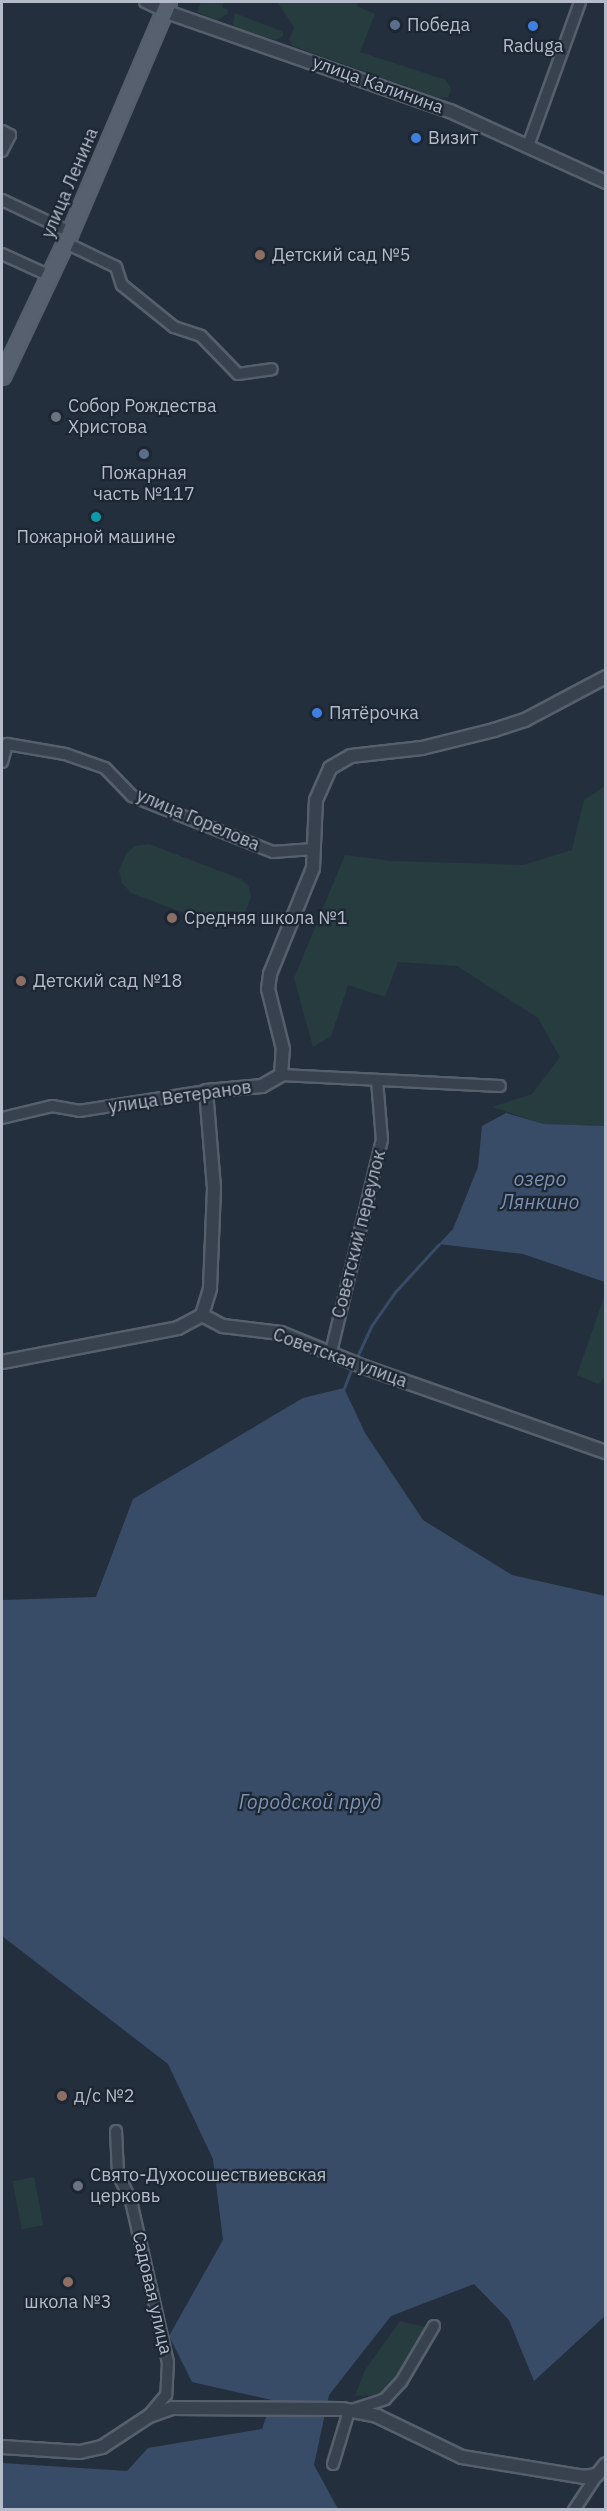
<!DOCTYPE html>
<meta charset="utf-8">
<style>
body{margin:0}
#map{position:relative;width:607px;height:2511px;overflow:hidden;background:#242f3e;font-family:"IBM Plex Sans",sans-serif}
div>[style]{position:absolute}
.green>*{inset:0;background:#263c3f;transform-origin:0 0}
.water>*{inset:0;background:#394c67}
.stream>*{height:3px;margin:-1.5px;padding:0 1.5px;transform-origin:1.5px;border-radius:1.5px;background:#394c67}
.roads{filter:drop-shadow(2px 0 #565f6c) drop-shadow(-2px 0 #565f6c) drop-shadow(0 2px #565f6c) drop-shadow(0 -2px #565f6c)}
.minor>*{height:10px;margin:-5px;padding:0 5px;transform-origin:5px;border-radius:5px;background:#38414e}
.tertiary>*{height:12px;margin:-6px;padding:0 6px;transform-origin:6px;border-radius:6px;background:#38414e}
.primary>*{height:15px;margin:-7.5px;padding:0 7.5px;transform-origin:7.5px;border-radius:7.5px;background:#56606e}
.dots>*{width:16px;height:16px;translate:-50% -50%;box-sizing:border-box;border:3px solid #1d2633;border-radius:50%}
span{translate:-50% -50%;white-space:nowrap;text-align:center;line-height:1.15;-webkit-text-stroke:4.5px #1d2633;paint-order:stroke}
.poi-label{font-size:18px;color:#b4bcc9}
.left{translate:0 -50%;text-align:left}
.street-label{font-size:18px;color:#b4bcc9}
.water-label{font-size:20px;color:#7c92b1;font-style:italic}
.frame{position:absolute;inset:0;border:3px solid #b4bcc9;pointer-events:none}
</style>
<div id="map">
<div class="green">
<div style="clip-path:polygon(201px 2px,224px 2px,222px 7px,228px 10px,227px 14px,217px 20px,197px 12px)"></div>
<div style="clip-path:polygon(277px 2px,358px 2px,357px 6px,375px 14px,360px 52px,446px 80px,451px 90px,448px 97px,439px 98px,293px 46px,289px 40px,294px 27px)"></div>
<div style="clip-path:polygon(235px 13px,283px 32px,283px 36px,275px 40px,237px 28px,233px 24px)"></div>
<div style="clip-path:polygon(605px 786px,605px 1126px,544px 1124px,492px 1107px,532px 1094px,560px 1057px,538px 1018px,457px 966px,398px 962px,385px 997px,348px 985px,331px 1036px,313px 1047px,294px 978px,345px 855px,392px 861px,523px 865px,572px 850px,584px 800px)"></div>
<div style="clip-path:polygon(149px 844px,241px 879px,249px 887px,251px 897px,242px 921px,224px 928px,131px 893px,122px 883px,119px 871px,126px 854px,135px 846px)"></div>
<div style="clip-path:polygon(604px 1297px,605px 1378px,598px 1384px,577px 1375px)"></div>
<div style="left:34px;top:2177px;width:49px;height:22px;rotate:79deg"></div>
<div style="clip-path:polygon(400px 2321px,425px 2327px,400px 2374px,381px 2395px,355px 2396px,365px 2370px)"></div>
</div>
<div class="water">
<div style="clip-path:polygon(506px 1113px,544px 1124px,605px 1126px,605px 1282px,523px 1254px,439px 1244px,453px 1229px,478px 1167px,482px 1126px)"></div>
<div style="clip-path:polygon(344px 1388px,365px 1433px,423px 1520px,512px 1575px,605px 1596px,605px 2316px,534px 2381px,509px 2320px,474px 2284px,391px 2316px,329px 2395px,314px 2465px,338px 2509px,2px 2509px,2px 2463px,127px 2471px,148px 2448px,262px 2429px,272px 2400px,192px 2382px,169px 2336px,223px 2240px,213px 2159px,168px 2064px,2px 1936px,2px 1600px,96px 1597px,133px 1499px,303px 1398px)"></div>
</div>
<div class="stream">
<div style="left:355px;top:1361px;width:40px;rotate:-65deg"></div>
<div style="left:372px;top:1325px;width:40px;rotate:-55.1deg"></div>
<div style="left:395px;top:1292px;width:65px;rotate:-47.5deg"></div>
<div style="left:344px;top:1388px;width:22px;rotate:-69deg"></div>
</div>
<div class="roads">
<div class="minor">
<div style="left:145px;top:2px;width:21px;rotate:25deg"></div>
<div style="left:2px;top:131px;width:9px;rotate:27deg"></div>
<div style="left:10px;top:135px;width:18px;rotate:117deg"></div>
<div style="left:528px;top:146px;width:153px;rotate:-70.1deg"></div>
<div style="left:2px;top:200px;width:75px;rotate:25.2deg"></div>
<div style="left:66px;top:243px;width:55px;rotate:25.6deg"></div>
<div style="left:116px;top:267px;width:19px;rotate:72deg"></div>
<div style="left:122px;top:285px;width:67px;rotate:38.9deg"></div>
<div style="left:174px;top:327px;width:28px;rotate:18deg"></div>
<div style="left:201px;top:336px;width:53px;rotate:45.8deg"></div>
<div style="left:238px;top:374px;width:34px;rotate:-8deg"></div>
<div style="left:2px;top:254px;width:53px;rotate:24.6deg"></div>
<div style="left:2px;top:762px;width:19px;rotate:-74deg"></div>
<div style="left:7px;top:744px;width:59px;rotate:9.8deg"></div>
<div style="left:65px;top:754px;width:42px;rotate:19.3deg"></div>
<div style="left:105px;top:768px;width:39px;rotate:46deg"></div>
<div style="left:132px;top:796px;width:152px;rotate:21.7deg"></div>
<div style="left:273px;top:852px;width:40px;rotate:-4.3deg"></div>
<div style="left:281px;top:1075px;width:219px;rotate:2.9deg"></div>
<div style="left:2px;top:1118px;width:51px;rotate:-13.5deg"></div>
<div style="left:52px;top:1106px;width:27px;rotate:10deg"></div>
<div style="left:79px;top:1111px;width:129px;rotate:-8.9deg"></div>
<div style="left:331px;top:1352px;width:218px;rotate:-76.5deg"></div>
<div style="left:382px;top:1140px;width:60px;rotate:-94.8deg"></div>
<div style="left:116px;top:2131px;width:43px;rotate:87.3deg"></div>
<div style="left:118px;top:2174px;width:30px;rotate:64deg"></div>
<div style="left:131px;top:2201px;width:165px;rotate:77.1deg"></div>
<div style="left:168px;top:2362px;width:33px;rotate:93deg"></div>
<div style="left:166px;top:2395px;width:26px;rotate:130deg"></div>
<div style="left:333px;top:2464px;width:55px;rotate:-73.2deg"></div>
<div style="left:349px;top:2411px;width:38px;rotate:-18deg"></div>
<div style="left:385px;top:2399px;width:23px;rotate:-47deg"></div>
<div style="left:401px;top:2382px;width:65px;rotate:-59.5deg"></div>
<div style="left:574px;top:2510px;width:42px;rotate:-56.7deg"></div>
</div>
<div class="tertiary">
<div style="left:164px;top:11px;width:303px;rotate:19.3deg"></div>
<div style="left:450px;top:111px;width:171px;rotate:24.5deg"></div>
<div style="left:202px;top:1315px;width:28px;rotate:-73deg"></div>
<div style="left:210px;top:1288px;width:100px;rotate:-87.7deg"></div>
<div style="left:214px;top:1188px;width:97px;rotate:-94.7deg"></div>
<div style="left:206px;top:1091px;width:56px;rotate:-5.1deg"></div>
<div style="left:262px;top:1086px;width:22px;rotate:-30deg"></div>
<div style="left:281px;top:1075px;width:26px;rotate:-86deg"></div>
<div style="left:283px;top:1049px;width:62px;rotate:-104deg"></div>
<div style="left:268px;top:989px;width:15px;rotate:-82deg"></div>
<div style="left:270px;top:974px;width:114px;rotate:-67.9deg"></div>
<div style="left:313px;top:868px;width:68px;rotate:-87.5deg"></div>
<div style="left:316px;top:800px;width:35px;rotate:-66deg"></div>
<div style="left:330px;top:768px;width:24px;rotate:-30deg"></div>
<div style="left:351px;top:756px;width:71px;rotate:-6.4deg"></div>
<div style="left:422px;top:748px;width:74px;rotate:-14deg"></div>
<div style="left:494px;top:730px;width:33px;rotate:-18deg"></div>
<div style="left:525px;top:720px;width:92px;rotate:-28deg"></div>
<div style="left:202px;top:1315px;width:24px;rotate:28deg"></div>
<div style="left:223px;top:1326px;width:58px;rotate:6.9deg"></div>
<div style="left:281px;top:1333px;width:90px;rotate:22.3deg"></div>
<div style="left:364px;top:1367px;width:256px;rotate:19.4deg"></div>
<div style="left:2px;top:1362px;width:179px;rotate:-10.9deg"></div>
<div style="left:178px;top:1328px;width:27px;rotate:-28deg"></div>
<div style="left:2px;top:2447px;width:78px;rotate:3.7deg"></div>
<div style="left:80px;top:2452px;width:23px;rotate:-13deg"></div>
<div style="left:102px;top:2447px;width:56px;rotate:-33.4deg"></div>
<div style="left:149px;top:2416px;width:24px;rotate:-19deg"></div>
<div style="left:172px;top:2408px;width:170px;rotate:0.3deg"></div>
<div style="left:342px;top:2409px;width:36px;rotate:11deg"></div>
<div style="left:377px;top:2416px;width:94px;rotate:25.8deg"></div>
<div style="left:462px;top:2457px;width:124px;rotate:9.3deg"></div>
<div style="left:584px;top:2477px;width:13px;rotate:-9deg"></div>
<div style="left:597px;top:2475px;width:14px;rotate:-51deg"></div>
</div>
<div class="primary">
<div style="left:2px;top:376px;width:159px;rotate:-64.7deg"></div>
<div style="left:70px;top:232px;width:250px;rotate:-66.9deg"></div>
</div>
</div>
<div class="dots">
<div style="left:395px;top:25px;background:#5c6f8a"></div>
<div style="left:533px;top:26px;background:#3f7fe0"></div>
<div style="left:416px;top:138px;background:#3f7fe0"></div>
<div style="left:260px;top:255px;background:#8d6e63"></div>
<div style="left:56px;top:417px;background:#6b7280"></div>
<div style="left:144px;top:454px;background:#5c6f8a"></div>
<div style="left:96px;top:517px;background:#0f9aa8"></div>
<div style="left:317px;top:713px;background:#3f7fe0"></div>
<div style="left:172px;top:918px;background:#8d6e63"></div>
<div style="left:21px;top:981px;background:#8d6e63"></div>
<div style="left:62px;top:2096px;background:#8d6e63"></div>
<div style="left:78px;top:2186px;background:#6b7280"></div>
<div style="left:68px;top:2282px;background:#8d6e63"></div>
</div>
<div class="poi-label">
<span class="left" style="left:407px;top:25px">Победа</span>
<span style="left:533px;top:46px">Raduga</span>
<span class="left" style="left:428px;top:138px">Визит</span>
<span class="left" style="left:272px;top:255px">Детский сад №5</span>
<span class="left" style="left:68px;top:417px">Собор Рождества<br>Христова</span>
<span style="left:144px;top:484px">Пожарная<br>часть №117</span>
<span style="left:96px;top:537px">Пожарной машине</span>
<span class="left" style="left:329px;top:713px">Пятёрочка</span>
<span class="left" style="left:184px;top:918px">Средняя школа №1</span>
<span class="left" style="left:33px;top:981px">Детский сад №18</span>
<span class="left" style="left:74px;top:2096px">д/с №2</span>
<span class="left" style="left:90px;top:2186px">Свято-Духосошествиевская<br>церковь</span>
<span style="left:68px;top:2302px">школа №3</span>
</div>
<div class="street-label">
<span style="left:378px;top:85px;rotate:20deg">улица Калинина</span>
<span style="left:70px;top:183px;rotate:-67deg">улица Ленина</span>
<span style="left:198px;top:820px;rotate:23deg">улица Горелова</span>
<span style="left:180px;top:1097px;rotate:-8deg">улица Ветеранов</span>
<span style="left:359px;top:1234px;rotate:-76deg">Советский переулок</span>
<span style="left:340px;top:1358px;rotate:20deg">Советская улица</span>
<span style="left:152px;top:2293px;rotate:77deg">Садовая улица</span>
</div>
<div class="water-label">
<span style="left:540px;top:1190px">озеро<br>Лянкино</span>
<span style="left:310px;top:1801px">Городской пруд</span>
</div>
<div class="frame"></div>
</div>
